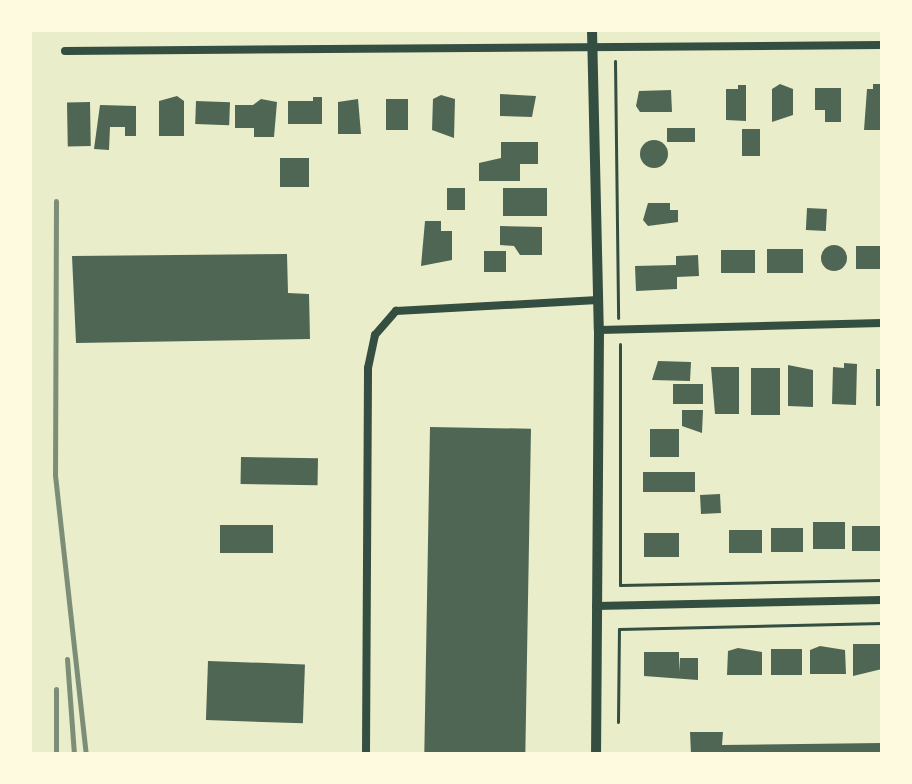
<!DOCTYPE html>
<style>
body{margin:0}
#map{position:relative;width:912px;height:784px;overflow:hidden;background:#e9edc9;font-family:Cabin,sans-serif}
div>[style]{position:absolute}
.building>*{inset:0;background:#4f6655;transform-origin:0 0}
.round{border-radius:50%}
.path>*{height:3px;margin:-1.5px;padding:0 1.5px;transform-origin:1.5px;border-radius:1.5px;background:#344e41}
.minor>*{height:8px;margin:-4px;padding:0 4px;transform-origin:4px;border-radius:4px;background:#344e41}
.tertiary>*{height:10px;margin:-5px;padding:0 5px;transform-origin:5px;border-radius:5px;background:#344e41}
.rail>*{height:5px;margin:-2.5px;padding:0 2.5px;transform-origin:2.5px;border-radius:2.5px;background:#7c8e77}
span{translate:-50% -50%;white-space:nowrap;text-align:center;line-height:1.15;-webkit-text-stroke:6px #fefae0;paint-order:stroke}
.frame{position:absolute;inset:0;border:32px solid #fefae0;pointer-events:none}
</style>
<div id="map">
<div class="building">
<div style="clip-path:polygon(780px 84px,793px 89px,793px 115px,772px 122px,772px 89px)"></div>
<div style="clip-path:polygon(873px 84px,882px 84px,882px 130px,864px 130px,867px 89px,873px 89px)"></div>
<div style="clip-path:polygon(738px 85px,746px 85px,746px 121px,726px 120px,726px 89px,738px 89px)"></div>
<div style="clip-path:polygon(815px 88px,841px 88px,841px 122px,825px 122px,825px 110px,815px 110px)"></div>
<div style="clip-path:polygon(671px 90px,672px 112px,640px 112px,636px 106px,639px 91px)"></div>
<div style="clip-path:polygon(500px 94px,536px 96px,532px 117px,500px 116px)"></div>
<div style="clip-path:polygon(441px 95px,455px 99px,454px 138px,432px 130px,433px 99px)"></div>
<div style="clip-path:polygon(177px 96px,184px 101px,184px 136px,159px 136px,159px 101px)"></div>
<div style="clip-path:polygon(313px 97px,322px 97px,322px 124px,288px 124px,288px 101px,313px 101px)"></div>
<div style="clip-path:polygon(261px 99px,277px 102px,274px 137px,254px 137px,254px 128px,235px 128px,235px 105px,253px 105px)"></div>
<div style="clip-path:polygon(358px 99px,361px 134px,338px 134px,338px 102px)"></div>
<div style="left:386px;top:99px;width:22px;height:31px"></div>
<div style="left:196px;top:101px;width:34px;height:23px;rotate:2deg"></div>
<div style="left:90px;top:102px;width:44px;height:23px;rotate:89deg"></div>
<div style="clip-path:polygon(100px 105px,136px 106px,136px 136px,125px 136px,125px 127px,110px 127px,109px 150px,94px 149px)"></div>
<div style="left:695px;top:128px;width:14px;height:28px;rotate:90deg"></div>
<div style="left:742px;top:129px;width:18px;height:27px"></div>
<div class="round" style="left:640px;top:140px;width:28px;height:28px"></div>
<div style="clip-path:polygon(501px 142px,538px 142px,538px 164px,520px 164px,520px 181px,479px 181px,479px 163px,501px 158px)"></div>
<div style="left:280px;top:158px;width:29px;height:29px"></div>
<div style="left:447px;top:188px;width:18px;height:22px"></div>
<div style="left:503px;top:188px;width:44px;height:28px"></div>
<div style="clip-path:polygon(648px 203px,670px 203px,670px 210px,678px 210px,678px 222px,648px 226px,643px 220px)"></div>
<div style="left:807px;top:208px;width:20px;height:22px;rotate:3deg"></div>
<div style="clip-path:polygon(425px 221px,441px 221px,441px 231px,452px 231px,452px 260px,421px 266px)"></div>
<div style="clip-path:polygon(500px 226px,542px 227px,542px 255px,520px 255px,514px 246px,500px 245px)"></div>
<div class="round" style="left:821px;top:245px;width:26px;height:26px"></div>
<div style="left:882px;top:246px;width:23px;height:26px;rotate:90deg"></div>
<div style="left:767px;top:249px;width:36px;height:24px"></div>
<div style="left:755px;top:250px;width:23px;height:34px;rotate:90deg"></div>
<div style="left:484px;top:251px;width:22px;height:21px"></div>
<div style="clip-path:polygon(287px 254px,288px 293px,309px 294px,310px 339px,76px 343px,72px 256px)"></div>
<div style="clip-path:polygon(698px 255px,699px 276px,677px 277px,677px 289px,636px 291px,635px 266px,676px 265px,676px 256px)"></div>
<div style="clip-path:polygon(658px 361px,691px 362px,690px 381px,652px 380px)"></div>
<div style="clip-path:polygon(844px 363px,857px 364px,856px 405px,832px 404px,833px 367px,844px 368px)"></div>
<div style="clip-path:polygon(788px 365px,813px 370px,813px 407px,788px 406px)"></div>
<div style="clip-path:polygon(711px 367px,739px 367px,739px 414px,715px 414px)"></div>
<div style="left:751px;top:368px;width:29px;height:47px"></div>
<div style="left:876px;top:369px;width:6px;height:37px"></div>
<div style="left:673px;top:384px;width:30px;height:20px"></div>
<div style="clip-path:polygon(682px 410px,703px 410px,702px 433px,682px 426px)"></div>
<div style="left:430px;top:427px;width:101px;height:327px;rotate:1deg"></div>
<div style="left:679px;top:429px;width:28px;height:29px;rotate:90deg"></div>
<div style="left:241px;top:457px;width:77px;height:27px;rotate:1deg"></div>
<div style="left:695px;top:472px;width:20px;height:52px;rotate:90deg"></div>
<div style="left:720px;top:494px;width:19px;height:20px;rotate:87deg"></div>
<div style="left:813px;top:522px;width:32px;height:27px"></div>
<div style="left:220px;top:525px;width:53px;height:28px"></div>
<div style="left:852px;top:526px;width:30px;height:25px"></div>
<div style="left:771px;top:528px;width:32px;height:24px"></div>
<div style="left:729px;top:530px;width:33px;height:23px"></div>
<div style="left:679px;top:533px;width:24px;height:35px;rotate:90deg"></div>
<div style="clip-path:polygon(853px 644px,882px 644px,882px 669px,853px 676px)"></div>
<div style="clip-path:polygon(820px 646px,845px 650px,846px 674px,810px 674px,810px 650px)"></div>
<div style="clip-path:polygon(738px 648px,762px 652px,762px 675px,727px 675px,728px 651px)"></div>
<div style="left:802px;top:649px;width:26px;height:31px;rotate:90deg"></div>
<div style="clip-path:polygon(644px 652px,679px 652px,679px 672px,680px 658px,698px 658px,698px 680px,644px 676px)"></div>
<div style="left:208px;top:661px;width:97px;height:59px;rotate:2deg"></div>
<div style="clip-path:polygon(690px 732px,723px 732px,722px 745px,882px 743px,882px 754px,691px 754px)"></div>
</div>
<div class="path">
<div style="left:615px;top:61px;width:257px;rotate:89.3deg"></div>
<div style="left:620px;top:344px;width:241px;rotate:90deg"></div>
<div style="left:620px;top:585px;width:262px;rotate:-1.1deg"></div>
<div style="left:618px;top:722px;width:93px;rotate:-89.4deg"></div>
<div style="left:619px;top:629px;width:263px;rotate:-1.3deg"></div>
</div>
<div class="minor">
<div style="left:65px;top:51px;width:817px;rotate:-0.42deg"></div>
<div style="left:599px;top:330px;width:283px;rotate:-1.4deg"></div>
<div style="left:596px;top:606px;width:286px;rotate:-1.2deg"></div>
<div style="left:366px;top:754px;width:386px;rotate:-89.7deg"></div>
<div style="left:368px;top:368px;width:34px;rotate:-78deg"></div>
<div style="left:375px;top:335px;width:32px;rotate:-49deg"></div>
<div style="left:396px;top:311px;width:202px;rotate:-3.1deg"></div>
</div>
<div class="tertiary">
<div style="left:592px;top:30px;width:300px;rotate:88.7deg"></div>
<div style="left:599px;top:330px;width:424px;rotate:90.4deg"></div>
</div>
<div class="rail">
<div style="left:56px;top:201px;width:274px;rotate:90.2deg"></div>
<div style="left:55px;top:475px;width:281px;rotate:83.7deg"></div>
<div style="left:67px;top:659px;width:95px;rotate:85.8deg"></div>
<div style="left:56px;top:754px;width:65px;rotate:-90deg"></div>
</div>
<div class="frame"></div>
</div>
